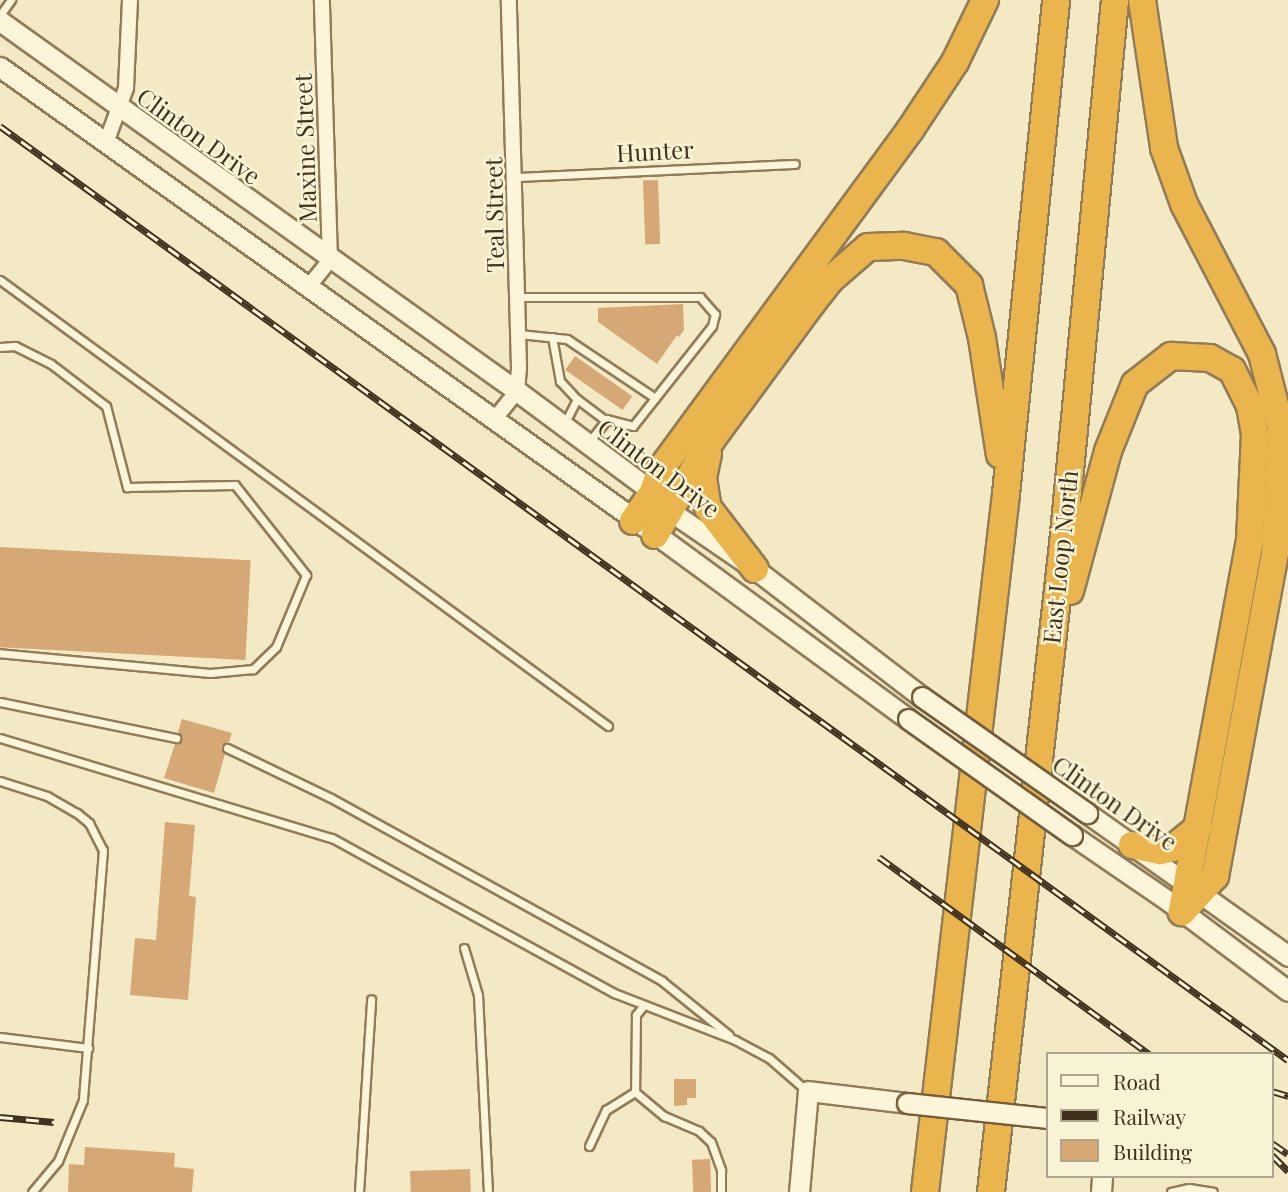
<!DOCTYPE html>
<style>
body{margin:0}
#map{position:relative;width:1288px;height:1192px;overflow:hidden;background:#f3eac5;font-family:"Playfair Display",serif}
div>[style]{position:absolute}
.building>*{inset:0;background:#d5a876;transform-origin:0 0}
.roads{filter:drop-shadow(2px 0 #917c58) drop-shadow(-2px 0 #917c58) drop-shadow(0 2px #917c58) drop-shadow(0 -2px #917c58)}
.lane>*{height:7px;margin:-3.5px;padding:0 3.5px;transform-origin:3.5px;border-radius:3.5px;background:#fcf5d9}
.street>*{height:14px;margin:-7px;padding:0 7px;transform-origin:7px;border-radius:7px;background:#fcf5d9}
.secondary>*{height:19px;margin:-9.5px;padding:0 9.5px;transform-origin:9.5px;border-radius:9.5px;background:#fcf5d9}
.highway>*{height:26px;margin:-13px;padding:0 13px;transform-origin:13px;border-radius:13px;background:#ebb54d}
.rail>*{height:7px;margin-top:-3.5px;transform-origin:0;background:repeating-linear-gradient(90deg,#f9f3d5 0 13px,#3f311e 0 26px);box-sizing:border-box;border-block:2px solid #3f311e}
.bridges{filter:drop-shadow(2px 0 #735d3b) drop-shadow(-2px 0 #735d3b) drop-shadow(0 2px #735d3b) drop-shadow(0 -2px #735d3b)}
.secondary-bridge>*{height:19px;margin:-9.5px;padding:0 9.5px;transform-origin:9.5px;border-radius:9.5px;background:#fcf5d9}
span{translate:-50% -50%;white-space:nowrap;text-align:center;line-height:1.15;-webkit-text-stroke:5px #f9f3d5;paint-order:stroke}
.street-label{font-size:24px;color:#3f311e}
.legend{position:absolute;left:1046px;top:1052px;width:228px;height:126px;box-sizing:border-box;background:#f9f3d5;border:2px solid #afa58c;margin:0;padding:9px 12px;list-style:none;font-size:21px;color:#3f311e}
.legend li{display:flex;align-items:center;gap:14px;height:35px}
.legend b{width:35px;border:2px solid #afa58c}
</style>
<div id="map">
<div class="building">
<div style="left:658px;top:180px;width:64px;height:15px;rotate:88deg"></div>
<div style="clip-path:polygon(683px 304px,684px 330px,679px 337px,677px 335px,657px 364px,598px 322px,598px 308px)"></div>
<div style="left:575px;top:356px;width:70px;height:17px;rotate:35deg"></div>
<div style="left:0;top:547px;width:251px;height:100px;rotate:3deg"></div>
<div style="clip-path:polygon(182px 719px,232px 733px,229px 742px,221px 746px,225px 754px,214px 793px,164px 778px,175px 744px,182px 740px,178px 732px)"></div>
<div style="clip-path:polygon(165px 822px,195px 825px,189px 896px,196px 897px,188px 1000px,130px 995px,135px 938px,156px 940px)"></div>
<div style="clip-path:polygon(674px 1079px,696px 1079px,696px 1098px,687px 1098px,687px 1105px,674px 1106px)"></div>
<div style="clip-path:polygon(85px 1147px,175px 1153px,174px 1167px,194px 1169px,192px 1192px,68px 1192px,69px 1164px,84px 1165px)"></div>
<div style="left:710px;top:1159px;width:33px;height:18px;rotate:88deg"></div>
<div style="left:470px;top:1169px;width:23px;height:60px;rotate:88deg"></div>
</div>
<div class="roads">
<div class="lane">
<div style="left:0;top:15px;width:19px;rotate:-54deg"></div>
<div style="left:516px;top:177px;width:279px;rotate:-2.7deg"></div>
<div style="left:0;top:280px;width:754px;rotate:36.26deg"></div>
<div style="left:518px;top:297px;width:182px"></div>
<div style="left:700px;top:297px;width:23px;rotate:49deg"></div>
<div style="left:715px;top:314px;width:12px;rotate:104deg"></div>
<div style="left:712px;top:326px;width:127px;rotate:128.3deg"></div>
<div style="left:633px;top:426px;width:27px;rotate:-165deg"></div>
<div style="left:607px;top:419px;width:29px;rotate:128deg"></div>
<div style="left:519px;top:334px;width:48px;rotate:5.9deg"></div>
<div style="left:567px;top:339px;width:106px;rotate:33.8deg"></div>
<div style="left:552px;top:337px;width:45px;rotate:79.7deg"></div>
<div style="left:560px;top:381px;width:25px;rotate:47deg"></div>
<div style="left:577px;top:399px;width:30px;rotate:117deg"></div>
<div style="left:0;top:347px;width:15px;rotate:-4deg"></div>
<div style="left:15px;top:346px;width:40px;rotate:26.6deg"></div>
<div style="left:51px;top:364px;width:69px;rotate:37.4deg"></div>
<div style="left:106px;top:406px;width:84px;rotate:75.5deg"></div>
<div style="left:127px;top:487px;width:108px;rotate:-1.1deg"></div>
<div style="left:235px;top:485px;width:115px;rotate:51.7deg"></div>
<div style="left:306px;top:575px;width:78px;rotate:112.6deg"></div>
<div style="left:276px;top:647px;width:32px;rotate:136deg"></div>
<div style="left:253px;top:669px;width:43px;rotate:174.7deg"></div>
<div style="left:210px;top:673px;width:211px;rotate:-174.6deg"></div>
<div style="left:577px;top:399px;width:35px;rotate:37deg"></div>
<div style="left:0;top:702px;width:180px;rotate:11.6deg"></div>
<div style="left:0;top:738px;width:347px;rotate:16.8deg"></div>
<div style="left:332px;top:838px;width:322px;rotate:28.8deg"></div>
<div style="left:614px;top:993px;width:130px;rotate:21.2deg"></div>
<div style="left:735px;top:1040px;width:38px;rotate:28deg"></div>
<div style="left:769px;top:1058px;width:50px;rotate:41deg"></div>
<div style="left:227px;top:748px;width:115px;rotate:25.7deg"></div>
<div style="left:331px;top:798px;width:378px;rotate:28.9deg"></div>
<div style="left:662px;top:981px;width:86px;rotate:38.9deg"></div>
<div style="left:0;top:781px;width:49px;rotate:17.7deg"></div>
<div style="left:47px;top:796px;width:34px;rotate:30deg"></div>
<div style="left:77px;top:813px;width:16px;rotate:40deg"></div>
<div style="left:89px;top:823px;width:30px;rotate:63deg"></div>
<div style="left:103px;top:850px;width:251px;rotate:94.6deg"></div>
<div style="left:83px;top:1100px;width:66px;rotate:112.3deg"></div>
<div style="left:58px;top:1161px;width:40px;rotate:130deg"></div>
<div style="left:464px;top:948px;width:49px;rotate:73.4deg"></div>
<div style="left:478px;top:995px;width:197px;rotate:87.1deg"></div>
<div style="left:644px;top:1005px;width:13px;rotate:129deg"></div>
<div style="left:636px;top:1015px;width:77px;rotate:90.7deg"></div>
<div style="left:635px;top:1092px;width:38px;rotate:40deg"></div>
<div style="left:664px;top:1116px;width:38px;rotate:23deg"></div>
<div style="left:699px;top:1131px;width:16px;rotate:43deg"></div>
<div style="left:711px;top:1142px;width:30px;rotate:70deg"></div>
<div style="left:721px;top:1170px;width:22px;rotate:90deg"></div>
<div style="left:0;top:1037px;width:89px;rotate:7.1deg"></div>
<div style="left:589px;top:1146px;width:40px;rotate:-65deg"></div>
<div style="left:606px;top:1110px;width:34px;rotate:-32deg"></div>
<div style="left:359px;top:1192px;width:193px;rotate:-86.4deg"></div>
<div style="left:1171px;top:1192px;width:18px;rotate:-13deg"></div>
<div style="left:1189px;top:1188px;width:24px;rotate:9deg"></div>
</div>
<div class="street">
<div style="left:106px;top:143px;width:59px;rotate:-70deg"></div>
<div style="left:126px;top:88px;width:88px;rotate:-87.4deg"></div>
<div style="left:309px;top:286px;width:33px;rotate:-51deg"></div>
<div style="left:330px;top:260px;width:260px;rotate:-91.8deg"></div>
<div style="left:493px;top:421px;width:38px;rotate:-51deg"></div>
<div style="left:517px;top:391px;width:24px;rotate:-85deg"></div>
<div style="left:519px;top:367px;width:367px;rotate:-91.6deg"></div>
</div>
<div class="secondary">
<div style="left:0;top:21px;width:636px;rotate:35.59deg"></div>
<div style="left:517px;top:391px;width:169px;rotate:36.6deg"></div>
<div style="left:653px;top:492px;width:25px;rotate:48deg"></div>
<div style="left:670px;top:511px;width:103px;rotate:34.3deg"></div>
<div style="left:755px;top:569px;width:210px;rotate:37.5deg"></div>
<div style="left:0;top:67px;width:817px;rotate:35.48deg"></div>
<div style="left:665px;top:541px;width:301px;rotate:36.2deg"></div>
<div style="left:1087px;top:813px;width:247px;rotate:35.4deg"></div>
<div style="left:1072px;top:835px;width:115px;rotate:34.4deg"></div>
<div style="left:1167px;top:900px;width:151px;rotate:36.9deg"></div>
<div style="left:799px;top:1192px;width:101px;rotate:-84.9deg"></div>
<div style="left:808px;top:1091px;width:100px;rotate:6.9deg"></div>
<div style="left:1101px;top:1192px;width:16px;rotate:-86deg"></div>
</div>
<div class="highway">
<div style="left:1142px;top:0;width:150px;rotate:81.5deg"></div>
<div style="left:1164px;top:148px;width:59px;rotate:70.3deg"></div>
<div style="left:1184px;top:204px;width:169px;rotate:62.5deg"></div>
<div style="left:1262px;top:354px;width:76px;rotate:75.6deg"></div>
<div style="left:1281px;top:428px;width:125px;rotate:92.7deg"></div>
<div style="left:1275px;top:553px;width:329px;rotate:100.5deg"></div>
<div style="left:1215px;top:876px;width:49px;rotate:132.5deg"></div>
<div style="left:708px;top:454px;width:25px;rotate:102deg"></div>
<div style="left:703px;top:478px;width:30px;rotate:81deg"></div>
<div style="left:708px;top:508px;width:77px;rotate:52.4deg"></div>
<div style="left:633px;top:521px;width:35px;rotate:-55deg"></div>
<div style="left:653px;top:492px;width:24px;rotate:-71deg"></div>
<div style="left:661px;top:469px;width:421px;rotate:-53.7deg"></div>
<div style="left:910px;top:130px;width:82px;rotate:-56.5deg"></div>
<div style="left:955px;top:62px;width:69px;rotate:-64.2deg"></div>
<div style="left:655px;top:535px;width:112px;rotate:-59.3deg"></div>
<div style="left:712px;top:439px;width:169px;rotate:-53.7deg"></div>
<div style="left:812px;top:303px;width:29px;rotate:-52deg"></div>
<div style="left:830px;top:280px;width:50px;rotate:-41deg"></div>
<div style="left:868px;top:247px;width:36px;rotate:-2deg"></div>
<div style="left:904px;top:246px;width:33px;rotate:11deg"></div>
<div style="left:936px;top:252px;width:47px;rotate:45deg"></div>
<div style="left:969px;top:285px;width:55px;rotate:76.2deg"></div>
<div style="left:982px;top:338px;width:118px;rotate:81.3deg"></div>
<div style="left:1070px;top:591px;width:145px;rotate:-74.8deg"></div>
<div style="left:1108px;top:451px;width:72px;rotate:-68.1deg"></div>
<div style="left:1135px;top:384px;width:46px;rotate:-37.9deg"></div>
<div style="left:1171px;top:356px;width:39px;rotate:3deg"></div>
<div style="left:1210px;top:358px;width:25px;rotate:29deg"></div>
<div style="left:1232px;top:370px;width:40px;rotate:63.4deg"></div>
<div style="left:1250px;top:406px;width:28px;rotate:80deg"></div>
<div style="left:1255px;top:434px;width:106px;rotate:92.7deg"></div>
<div style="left:1250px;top:540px;width:378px;rotate:100.4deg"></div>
<div style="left:1132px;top:845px;width:29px;rotate:12deg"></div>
<div style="left:1160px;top:851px;width:13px;rotate:-13deg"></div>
<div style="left:1173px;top:848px;width:32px;rotate:-39deg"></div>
<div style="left:925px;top:1192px;width:703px;rotate:-83.38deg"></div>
<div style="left:1006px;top:494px;width:497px;rotate:-84.2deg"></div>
<div style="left:991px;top:1192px;width:652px;rotate:-83.66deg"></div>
<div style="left:1063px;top:544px;width:546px;rotate:-84.54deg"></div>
</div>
</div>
<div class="rail">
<div style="left:0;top:126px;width:1591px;rotate:35.95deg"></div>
<div style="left:879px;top:857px;width:334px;rotate:36.1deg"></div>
<div style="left:1272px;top:1091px;width:17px;rotate:17deg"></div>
<div style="left:0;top:1117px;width:54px;rotate:5.3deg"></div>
<div style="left:1272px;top:1143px;width:19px;rotate:35deg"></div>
<div style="left:1272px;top:1155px;width:23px;rotate:45deg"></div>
</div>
<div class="bridges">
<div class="secondary-bridge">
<div style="left:922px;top:697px;width:202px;rotate:35.1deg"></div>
<div style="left:908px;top:719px;width:201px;rotate:35.3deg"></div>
<div style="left:907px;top:1103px;width:142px;rotate:6.1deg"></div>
</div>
</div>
<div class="street-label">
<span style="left:199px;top:136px;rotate:36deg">Clinton Drive</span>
<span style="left:305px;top:148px;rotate:-92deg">Maxine Street</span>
<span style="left:655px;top:151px;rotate:-3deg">Hunter</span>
<span style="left:494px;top:215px;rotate:-91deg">Teal Street</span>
<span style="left:659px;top:468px;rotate:37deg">Clinton Drive</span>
<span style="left:1060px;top:557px;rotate:-84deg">East Loop North</span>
<span style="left:1115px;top:803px;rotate:35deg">Clinton Drive</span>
</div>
<ul class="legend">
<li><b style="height:9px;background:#fcf5d9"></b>Road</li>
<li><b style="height:9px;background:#3f311e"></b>Railway</li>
<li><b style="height:19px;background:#d5a876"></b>Building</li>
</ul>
</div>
